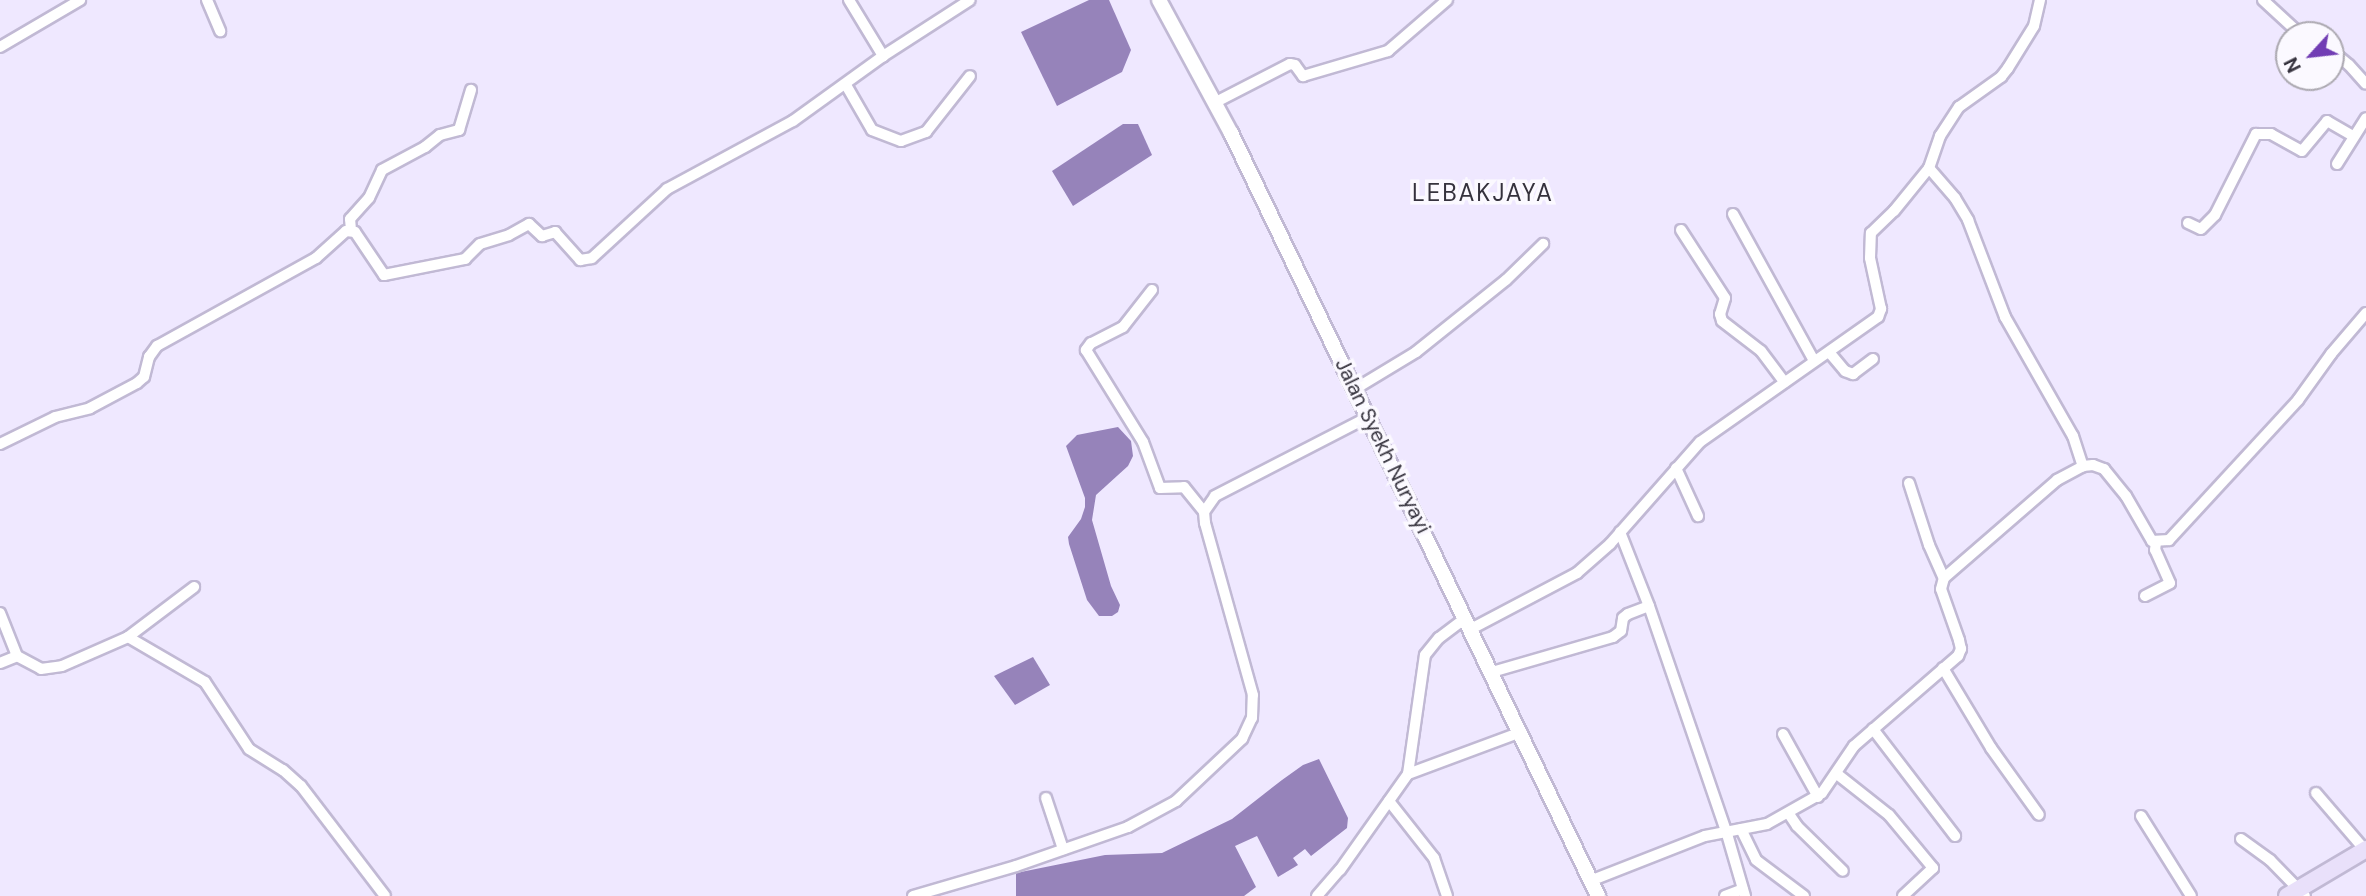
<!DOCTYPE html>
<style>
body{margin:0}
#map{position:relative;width:2366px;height:896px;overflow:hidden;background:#efe8ff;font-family:"DM Sans",sans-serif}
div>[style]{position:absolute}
.water>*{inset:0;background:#9683ba}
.roads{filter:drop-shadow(2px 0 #c1b9d4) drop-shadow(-2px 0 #c1b9d4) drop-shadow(0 2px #c1b9d4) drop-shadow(0 -2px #c1b9d4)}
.street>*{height:10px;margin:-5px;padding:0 5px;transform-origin:5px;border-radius:5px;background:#fff}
.secondary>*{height:14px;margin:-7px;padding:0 7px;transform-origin:7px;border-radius:7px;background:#fff}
.primary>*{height:16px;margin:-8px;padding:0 8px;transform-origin:8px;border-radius:8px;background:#e9e0fa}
span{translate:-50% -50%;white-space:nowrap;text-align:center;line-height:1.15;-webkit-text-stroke:7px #fbf9ff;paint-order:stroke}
.street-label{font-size:21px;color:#35323d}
.quarter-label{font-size:24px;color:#35323d;letter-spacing:2px}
.north{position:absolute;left:2275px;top:21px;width:70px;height:70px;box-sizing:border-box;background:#fbf9ff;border:2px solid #aca9b1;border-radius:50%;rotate:243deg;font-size:19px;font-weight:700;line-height:28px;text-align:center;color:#35323d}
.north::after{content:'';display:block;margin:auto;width:24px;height:32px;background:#713db4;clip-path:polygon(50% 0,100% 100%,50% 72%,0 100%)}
</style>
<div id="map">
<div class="water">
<div style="clip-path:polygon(1089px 0,1109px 0,1131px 50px,1122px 72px,1057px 106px,1021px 32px)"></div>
<div style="clip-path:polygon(1123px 124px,1138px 124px,1152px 155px,1073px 206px,1052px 171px)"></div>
<div style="clip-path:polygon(1118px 427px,1131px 441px,1133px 456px,1128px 466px,1096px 495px,1092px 520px,1111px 586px,1120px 605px,1118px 612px,1112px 616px,1099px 616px,1087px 600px,1069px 544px,1068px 537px,1081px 519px,1085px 507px,1085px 498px,1066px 446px,1077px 435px)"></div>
<div style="clip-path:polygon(1033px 657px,1050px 685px,1015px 705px,994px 676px)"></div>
<div style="clip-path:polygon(1319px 759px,1348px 818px,1347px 828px,1311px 856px,1305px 849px,1293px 858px,1298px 865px,1278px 877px,1257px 836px,1235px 846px,1256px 887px,1244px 896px,1016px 896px,1016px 873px,1105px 855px,1162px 853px,1232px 819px,1282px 780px,1303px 765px)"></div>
</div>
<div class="roads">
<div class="street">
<div style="left:207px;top:0;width:34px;rotate:67deg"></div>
<div style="left:849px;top:0;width:66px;rotate:58.7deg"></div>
<div style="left:2263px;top:0;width:52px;rotate:42.6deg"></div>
<div style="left:0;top:47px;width:93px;rotate:-30.4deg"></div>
<div style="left:2331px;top:50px;width:23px;rotate:40deg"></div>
<div style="left:2349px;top:65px;width:25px;rotate:48deg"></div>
<div style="left:846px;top:85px;width:52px;rotate:60deg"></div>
<div style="left:872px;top:130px;width:31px;rotate:21deg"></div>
<div style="left:901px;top:141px;width:27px;rotate:-20deg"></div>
<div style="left:926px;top:132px;width:71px;rotate:-51.8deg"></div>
<div style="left:1216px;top:102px;width:83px;rotate:-27.2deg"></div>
<div style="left:1290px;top:64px;width:5px;rotate:11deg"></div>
<div style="left:1295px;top:65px;width:14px;rotate:54deg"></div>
<div style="left:1303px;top:76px;width:89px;rotate:-16.4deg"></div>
<div style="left:1388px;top:51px;width:78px;rotate:-40.8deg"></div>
<div style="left:2337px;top:164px;width:54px;rotate:-57.8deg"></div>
<div style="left:1929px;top:168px;width:40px;rotate:49deg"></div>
<div style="left:1955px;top:198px;width:26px;rotate:59deg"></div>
<div style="left:1968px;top:220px;width:104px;rotate:69.1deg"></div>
<div style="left:2005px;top:317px;width:137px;rotate:60.3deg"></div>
<div style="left:2073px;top:436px;width:32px;rotate:72deg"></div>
<div style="left:1733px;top:214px;width:168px;rotate:61.1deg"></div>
<div style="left:2188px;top:223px;width:14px;rotate:25deg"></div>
<div style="left:2201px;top:229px;width:20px;rotate:-45deg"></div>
<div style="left:2215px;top:215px;width:91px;rotate:-63.2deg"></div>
<div style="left:2256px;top:134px;width:15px"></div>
<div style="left:2271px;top:134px;width:35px;rotate:29deg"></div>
<div style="left:2302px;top:151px;width:39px;rotate:-50deg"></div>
<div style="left:2327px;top:121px;width:30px;rotate:30deg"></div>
<div style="left:351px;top:230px;width:11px;rotate:-95deg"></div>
<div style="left:350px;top:219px;width:28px;rotate:-48deg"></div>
<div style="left:369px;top:198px;width:31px;rotate:-65deg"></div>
<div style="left:382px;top:170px;width:49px;rotate:-28.1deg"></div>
<div style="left:425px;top:147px;width:19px;rotate:-39deg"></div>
<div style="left:440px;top:135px;width:20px;rotate:-15deg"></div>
<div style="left:459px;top:130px;width:42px;rotate:-73.3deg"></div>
<div style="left:1681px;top:230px;width:81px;rotate:57.1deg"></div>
<div style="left:1725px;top:298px;width:17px;rotate:107deg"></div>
<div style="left:1720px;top:314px;width:7px;rotate:74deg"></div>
<div style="left:1722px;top:321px;width:49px;rotate:37.6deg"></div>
<div style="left:1761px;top:351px;width:39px;rotate:53deg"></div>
<div style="left:1152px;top:290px;width:47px;rotate:128.1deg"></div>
<div style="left:1123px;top:327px;width:36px;rotate:153deg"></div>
<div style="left:1091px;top:343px;width:9px;rotate:126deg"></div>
<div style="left:1086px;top:350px;width:108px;rotate:58.2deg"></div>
<div style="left:1143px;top:442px;width:49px;rotate:69.7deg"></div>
<div style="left:1160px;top:488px;width:24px;rotate:-2deg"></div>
<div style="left:1184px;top:487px;width:32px;rotate:51deg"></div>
<div style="left:1829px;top:352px;width:25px;rotate:50deg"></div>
<div style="left:1845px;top:371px;width:9px;rotate:21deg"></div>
<div style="left:1853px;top:374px;width:25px;rotate:-37deg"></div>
<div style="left:1355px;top:389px;width:71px;rotate:-31.2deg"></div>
<div style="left:1416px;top:352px;width:115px;rotate:-38.7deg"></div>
<div style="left:1506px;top:280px;width:52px;rotate:-44.2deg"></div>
<div style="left:0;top:444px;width:61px;rotate:-26.1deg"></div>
<div style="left:55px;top:417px;width:36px;rotate:-14deg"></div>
<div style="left:90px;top:408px;width:53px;rotate:-28deg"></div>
<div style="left:137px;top:383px;width:9px;rotate:-41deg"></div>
<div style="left:144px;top:377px;width:21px;rotate:-76deg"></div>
<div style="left:149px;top:357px;width:14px;rotate:-54deg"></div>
<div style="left:157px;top:346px;width:182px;rotate:-29deg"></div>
<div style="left:316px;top:258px;width:40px;rotate:-42deg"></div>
<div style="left:346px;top:231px;width:9px;rotate:6deg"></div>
<div style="left:355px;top:232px;width:52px;rotate:56deg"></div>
<div style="left:384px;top:275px;width:83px;rotate:-11.2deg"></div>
<div style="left:465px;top:259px;width:21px;rotate:-45deg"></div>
<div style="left:480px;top:244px;width:30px;rotate:-17deg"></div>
<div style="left:509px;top:235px;width:23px;rotate:-29deg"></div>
<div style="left:529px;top:224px;width:18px;rotate:43deg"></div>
<div style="left:542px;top:236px;width:14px;rotate:-17deg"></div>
<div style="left:555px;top:232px;width:38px;rotate:48deg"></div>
<div style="left:580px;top:260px;width:12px;rotate:-9deg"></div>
<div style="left:592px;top:258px;width:102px;rotate:-42.6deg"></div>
<div style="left:667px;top:189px;width:143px;rotate:-28.4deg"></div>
<div style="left:793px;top:121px;width:111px;rotate:-35.8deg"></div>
<div style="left:883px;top:56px;width:103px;rotate:-32.8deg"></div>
<div style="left:1676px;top:468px;width:53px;rotate:65.4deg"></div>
<div style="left:1909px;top:483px;width:65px;rotate:72.1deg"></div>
<div style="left:1929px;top:545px;width:36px;rotate:66deg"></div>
<div style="left:1620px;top:532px;width:79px;rotate:68.6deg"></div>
<div style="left:2145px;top:596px;width:28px;rotate:-27deg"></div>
<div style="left:2170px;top:583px;width:36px;rotate:-114deg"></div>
<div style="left:2155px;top:550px;width:7px;rotate:-82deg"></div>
<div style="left:0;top:613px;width:46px;rotate:68.4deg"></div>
<div style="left:17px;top:656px;width:27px;rotate:28deg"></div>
<div style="left:41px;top:669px;width:21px;rotate:-8deg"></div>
<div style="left:62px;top:666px;width:72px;rotate:-23.7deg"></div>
<div style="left:128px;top:637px;width:89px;rotate:30.3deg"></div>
<div style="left:205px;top:682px;width:80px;rotate:56.7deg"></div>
<div style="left:249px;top:749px;width:40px;rotate:32deg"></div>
<div style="left:283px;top:770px;width:24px;rotate:42deg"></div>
<div style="left:301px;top:786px;width:138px;rotate:52.6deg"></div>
<div style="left:1471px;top:629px;width:120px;rotate:-27.8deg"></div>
<div style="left:1577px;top:573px;width:44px;rotate:-41.3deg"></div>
<div style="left:1610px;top:544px;width:136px;rotate:-48.6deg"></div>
<div style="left:1700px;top:442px;width:218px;rotate:-35.1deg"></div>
<div style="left:1878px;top:317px;width:9px;rotate:-69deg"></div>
<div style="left:1881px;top:309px;width:52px;rotate:-102.2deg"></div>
<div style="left:1870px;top:258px;width:25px;rotate:-88deg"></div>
<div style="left:1871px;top:233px;width:32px;rotate:-44deg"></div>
<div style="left:1894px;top:211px;width:55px;rotate:-50.9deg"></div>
<div style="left:1929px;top:168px;width:34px;rotate:-71deg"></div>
<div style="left:1940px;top:136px;width:35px;rotate:-57deg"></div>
<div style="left:1959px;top:107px;width:52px;rotate:-35.5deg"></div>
<div style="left:2001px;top:77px;width:11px;rotate:-52deg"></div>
<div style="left:2008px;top:68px;width:49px;rotate:-58.2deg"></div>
<div style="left:2034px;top:26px;width:27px;rotate:-77deg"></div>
<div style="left:128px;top:637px;width:83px;rotate:-37.1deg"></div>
<div style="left:0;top:663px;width:18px;rotate:-22deg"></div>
<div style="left:1943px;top:668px;width:93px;rotate:59deg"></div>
<div style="left:1991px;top:748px;width:82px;rotate:54.4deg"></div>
<div style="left:1492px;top:672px;width:126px;rotate:-16.1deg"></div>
<div style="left:1613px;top:637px;width:10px;rotate:-37deg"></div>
<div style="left:1621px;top:631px;width:13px;rotate:-81deg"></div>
<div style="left:1623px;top:618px;width:6px;rotate:-39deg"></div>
<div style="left:1628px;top:614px;width:22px;rotate:-21deg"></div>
<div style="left:1649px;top:606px;width:241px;rotate:71.1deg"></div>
<div style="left:1727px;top:834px;width:65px;rotate:73.8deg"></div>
<div style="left:1873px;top:729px;width:135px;rotate:52.5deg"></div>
<div style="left:1783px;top:734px;width:72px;rotate:60.9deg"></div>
<div style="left:1408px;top:774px;width:121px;rotate:-20.4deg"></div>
<div style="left:1837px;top:774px;width:66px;rotate:38.3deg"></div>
<div style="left:1889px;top:815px;width:69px;rotate:50.3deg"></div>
<div style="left:1933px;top:868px;width:41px;rotate:137deg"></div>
<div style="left:2316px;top:793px;width:75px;rotate:49.3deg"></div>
<div style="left:1046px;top:798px;width:54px;rotate:71.6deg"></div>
<div style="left:1389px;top:801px;width:73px;rotate:51.7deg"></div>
<div style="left:1434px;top:858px;width:40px;rotate:71.1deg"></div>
<div style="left:1789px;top:814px;width:14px;rotate:56deg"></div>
<div style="left:1797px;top:826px;width:64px;rotate:44.4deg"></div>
<div style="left:2141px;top:816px;width:94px;rotate:58deg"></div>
<div style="left:1741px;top:829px;width:34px;rotate:64deg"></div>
<div style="left:1756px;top:860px;width:60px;rotate:36.9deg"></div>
<div style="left:2241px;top:839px;width:36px;rotate:36deg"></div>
<div style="left:2270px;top:860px;width:50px;rotate:45.8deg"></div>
<div style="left:1590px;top:881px;width:123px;rotate:-21.4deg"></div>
<div style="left:1705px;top:836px;width:63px;rotate:-11deg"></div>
<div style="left:1767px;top:824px;width:63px;rotate:-29.4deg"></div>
<div style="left:1822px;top:793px;width:57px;rotate:-55.8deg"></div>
<div style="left:1854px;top:746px;width:138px;rotate:-40.9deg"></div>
<div style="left:1958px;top:656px;width:8px;rotate:-67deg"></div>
<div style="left:1961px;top:649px;width:9px;rotate:-103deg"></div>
<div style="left:1959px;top:640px;width:54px;rotate:-109.4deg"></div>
<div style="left:1941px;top:589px;width:11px;rotate:-75deg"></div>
<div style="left:1944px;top:578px;width:150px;rotate:-40.9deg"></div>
<div style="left:2057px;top:480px;width:30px;rotate:-28deg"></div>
<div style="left:2083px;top:466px;width:10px;rotate:-6deg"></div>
<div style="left:2093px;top:465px;width:12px;rotate:20deg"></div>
<div style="left:2104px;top:469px;width:35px;rotate:51deg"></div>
<div style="left:2126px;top:496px;width:52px;rotate:60deg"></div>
<div style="left:2152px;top:541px;width:17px;rotate:-3deg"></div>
<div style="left:2169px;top:540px;width:190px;rotate:-47.3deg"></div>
<div style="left:2298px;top:400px;width:57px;rotate:-54.3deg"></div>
<div style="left:2331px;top:354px;width:54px;rotate:-49.5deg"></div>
<div style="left:913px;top:896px;width:107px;rotate:-16.2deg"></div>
<div style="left:1016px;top:866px;width:119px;rotate:-19.2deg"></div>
<div style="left:1128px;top:827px;width:55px;rotate:-28.4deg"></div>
<div style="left:1176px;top:801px;width:91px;rotate:-43.2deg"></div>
<div style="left:1242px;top:739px;width:23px;rotate:-65deg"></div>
<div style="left:1252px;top:718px;width:23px;rotate:-88deg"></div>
<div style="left:1253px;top:695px;width:179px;rotate:-105.6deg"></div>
<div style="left:1205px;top:523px;width:11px;rotate:-95deg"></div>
<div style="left:1204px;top:512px;width:19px;rotate:-55deg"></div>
<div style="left:1215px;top:496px;width:172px;rotate:-27.3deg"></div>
<div style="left:1317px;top:896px;width:35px;rotate:-49deg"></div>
<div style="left:1340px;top:870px;width:118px;rotate:-54.7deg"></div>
<div style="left:1408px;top:774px;width:120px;rotate:-81.9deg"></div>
<div style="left:1425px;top:655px;width:22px;rotate:-51deg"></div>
<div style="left:1439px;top:638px;width:34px;rotate:-37deg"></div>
<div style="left:1725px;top:896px;width:19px;rotate:-21deg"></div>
</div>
<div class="secondary">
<div style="left:1159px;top:0;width:151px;rotate:61.6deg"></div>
<div style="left:1231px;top:133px;width:847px;rotate:64.31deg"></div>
</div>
<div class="primary">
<div style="left:2287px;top:896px;width:92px;rotate:-30.7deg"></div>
</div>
</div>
<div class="street-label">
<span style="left:1383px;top:446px;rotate:64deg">Jalan Syekh Nuryayi</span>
</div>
<div class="quarter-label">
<span style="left:1483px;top:193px">LEBAKJAYA</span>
</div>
<div class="north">N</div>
</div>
